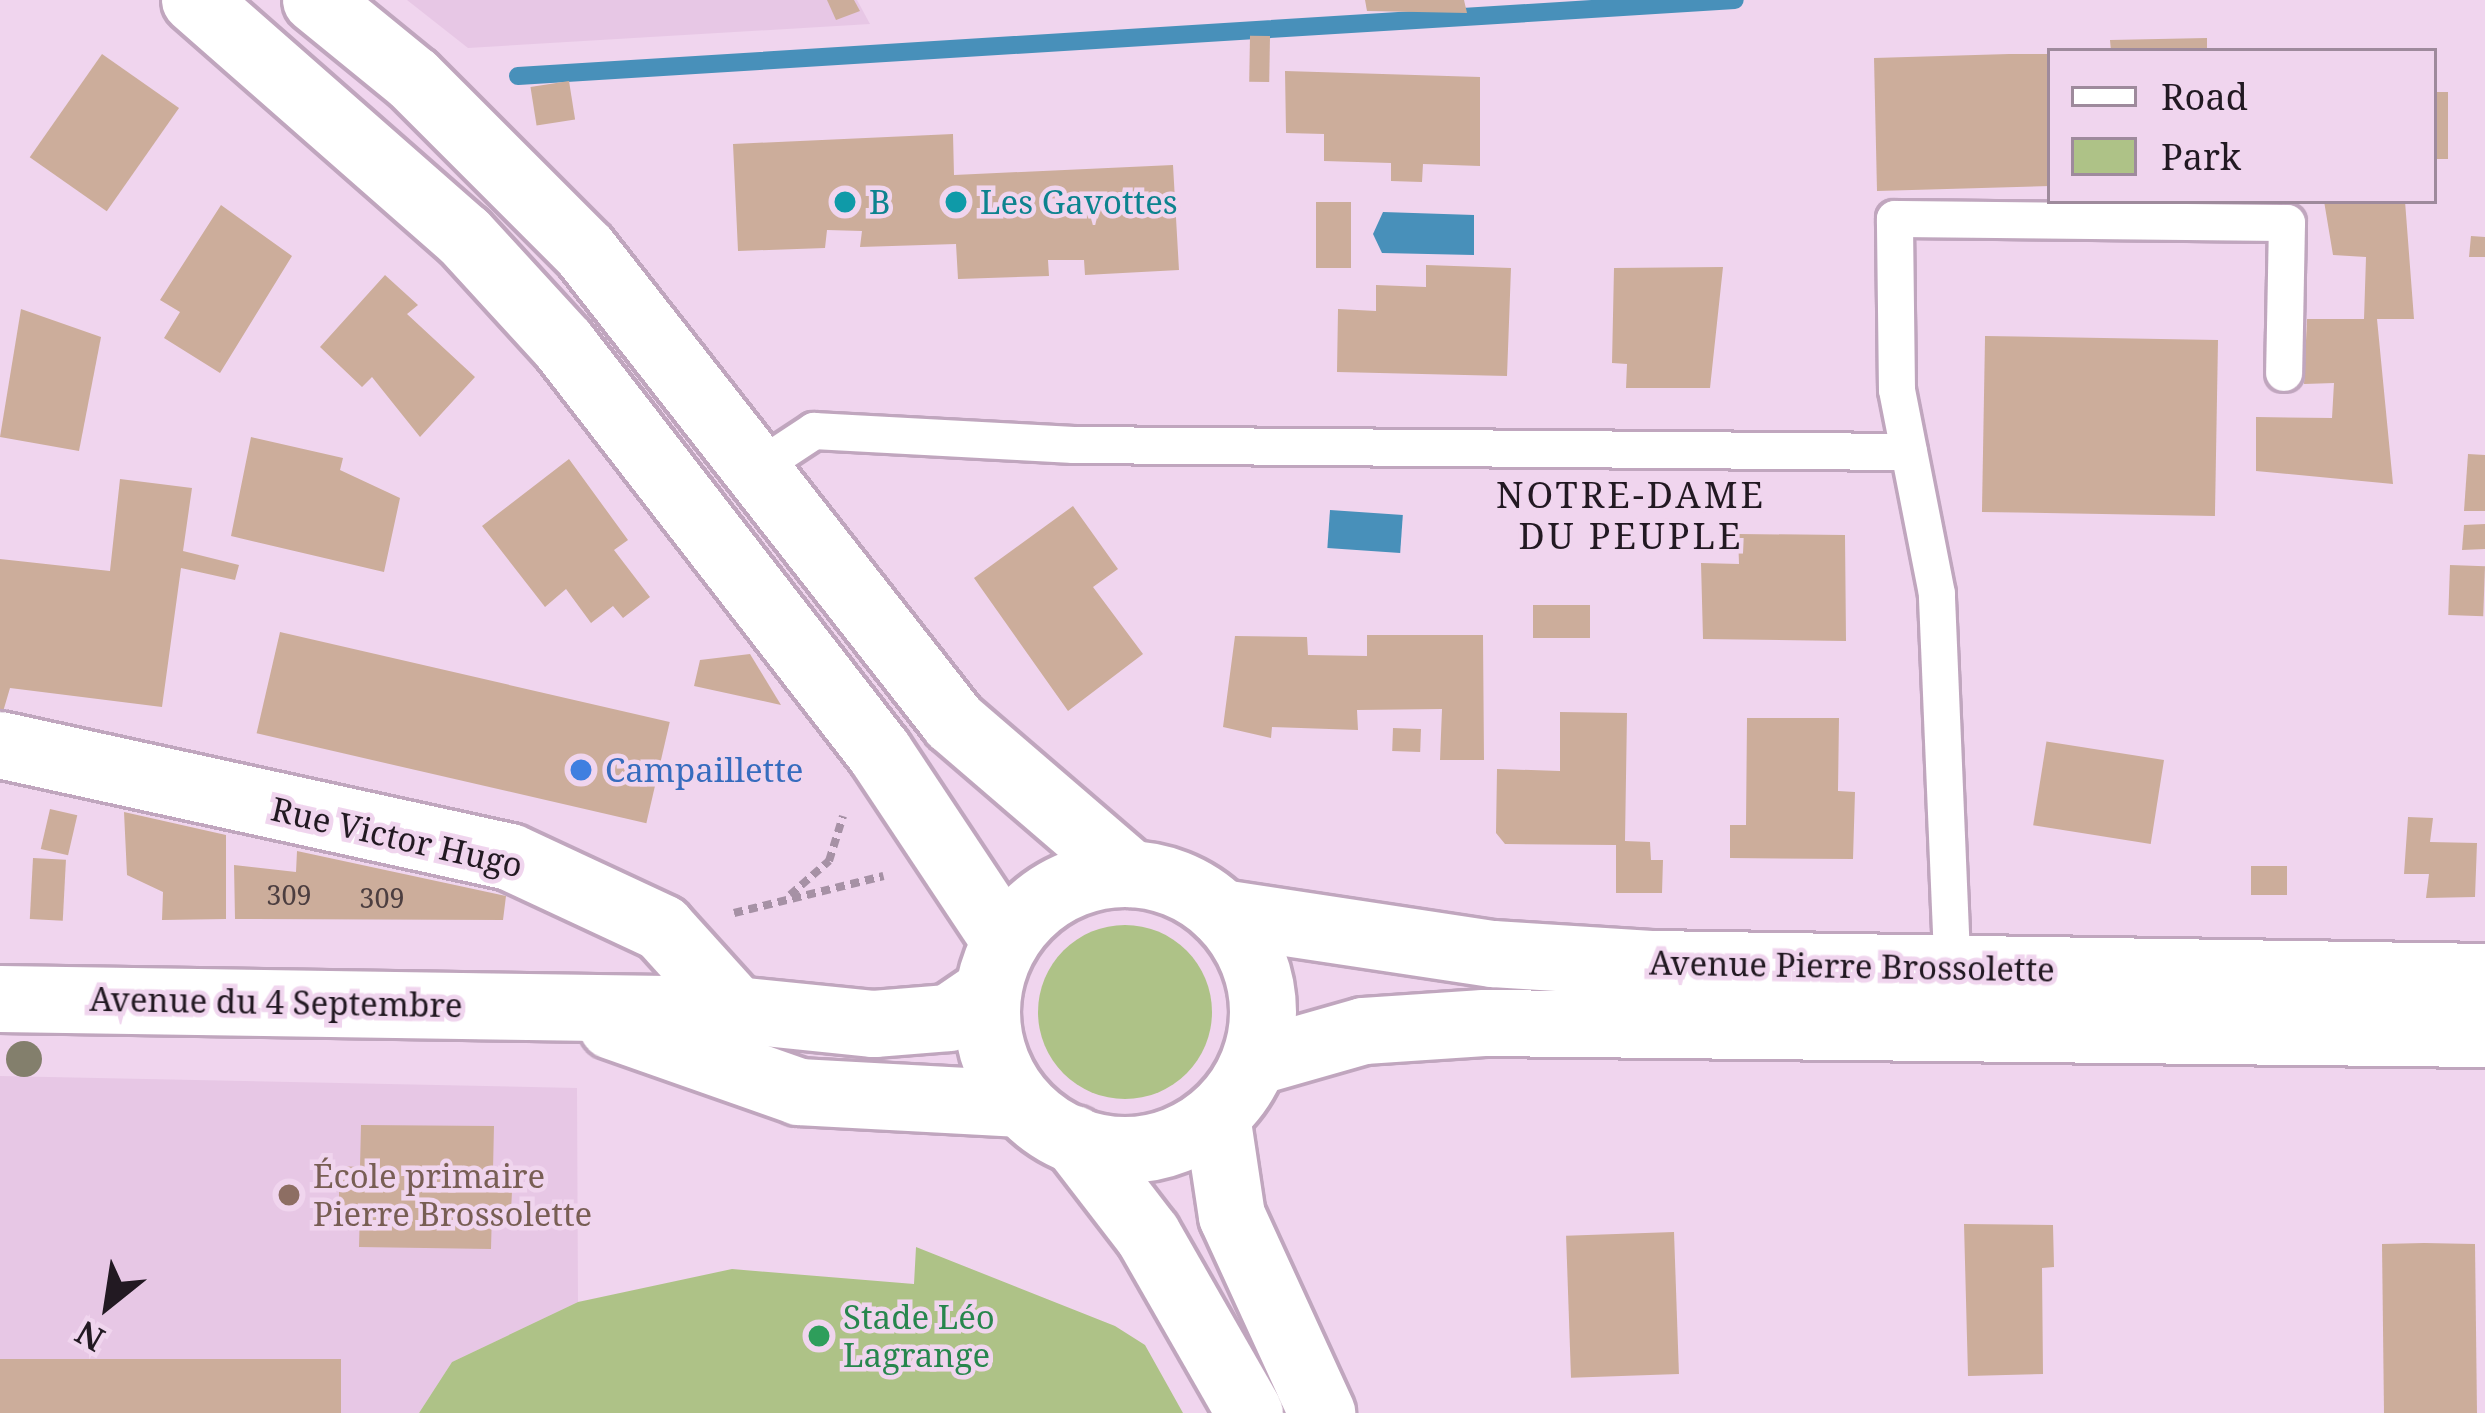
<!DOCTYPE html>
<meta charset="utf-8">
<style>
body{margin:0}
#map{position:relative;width:2485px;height:1413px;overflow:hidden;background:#f0d5ee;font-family:"Noto Serif",serif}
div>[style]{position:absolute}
.built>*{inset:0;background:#e7c7e5}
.green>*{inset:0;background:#aec287}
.round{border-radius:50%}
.water>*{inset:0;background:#4890ba;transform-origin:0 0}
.stream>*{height:18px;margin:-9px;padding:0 9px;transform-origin:9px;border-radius:9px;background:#4890ba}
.building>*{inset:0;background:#ccad9b;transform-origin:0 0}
.path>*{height:8px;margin-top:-4px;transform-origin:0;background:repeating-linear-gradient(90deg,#a691a5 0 9px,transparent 0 15px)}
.roads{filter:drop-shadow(3px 0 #c0a6be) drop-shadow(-3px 0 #c0a6be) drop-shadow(0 3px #c0a6be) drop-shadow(0 -3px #c0a6be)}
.service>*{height:36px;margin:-18px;padding:0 18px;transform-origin:18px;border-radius:18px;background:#fff}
.minor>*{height:66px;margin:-33px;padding:0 33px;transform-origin:33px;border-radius:33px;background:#fff}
.secondary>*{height:66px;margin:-33px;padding:0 33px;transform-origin:33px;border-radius:33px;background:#fff}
.secondary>.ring{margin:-33px;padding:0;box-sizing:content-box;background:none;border:66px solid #fff;border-radius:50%}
.trees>*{width:36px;height:36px;margin:-18px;border-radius:50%;background:#837f6c}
.dots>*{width:33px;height:33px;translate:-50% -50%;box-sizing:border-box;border:6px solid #f0d5ee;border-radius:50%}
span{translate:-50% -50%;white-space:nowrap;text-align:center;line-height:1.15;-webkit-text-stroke:9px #f0d5ee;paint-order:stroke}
.number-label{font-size:27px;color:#4c3e40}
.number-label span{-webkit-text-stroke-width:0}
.culture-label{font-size:33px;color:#0d838f}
.left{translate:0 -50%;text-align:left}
.shop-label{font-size:33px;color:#366cbe}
.street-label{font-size:33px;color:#221922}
.education-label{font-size:33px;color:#785e54}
.leisure-label{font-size:33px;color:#27864d}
.neighbourhood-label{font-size:36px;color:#221922;letter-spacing:3px}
.legend{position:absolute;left:2047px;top:48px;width:390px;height:156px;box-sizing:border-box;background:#f0d5ee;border:3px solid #9e8a9c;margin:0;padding:15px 21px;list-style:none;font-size:36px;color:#221922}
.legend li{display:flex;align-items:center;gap:24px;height:60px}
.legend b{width:60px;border:3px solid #9e8a9c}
.north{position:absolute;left:48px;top:1245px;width:120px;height:120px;-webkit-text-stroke:9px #f0d5ee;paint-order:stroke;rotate:210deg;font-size:33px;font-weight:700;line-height:48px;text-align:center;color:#221922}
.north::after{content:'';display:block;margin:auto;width:42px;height:54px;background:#221922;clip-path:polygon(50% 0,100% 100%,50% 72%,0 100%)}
</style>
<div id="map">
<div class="built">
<div style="clip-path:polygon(407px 0,857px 0,870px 24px,468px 48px)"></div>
<div style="clip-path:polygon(0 1076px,577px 1088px,578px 1302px,452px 1362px,419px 1413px,0 1413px)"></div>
</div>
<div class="green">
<div class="round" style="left:1038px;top:925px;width:174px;height:174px"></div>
<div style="clip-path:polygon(916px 1247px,1115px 1326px,1145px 1345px,1183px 1413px,419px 1413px,452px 1362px,578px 1302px,732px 1269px,914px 1284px)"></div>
</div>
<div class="water">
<div style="clip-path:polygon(1383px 212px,1474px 215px,1474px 255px,1382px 253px,1373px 234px)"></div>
<div style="left:1330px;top:510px;width:73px;height:38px;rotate:4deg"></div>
</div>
<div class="stream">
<div style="left:518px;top:76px;width:1219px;rotate:-3.57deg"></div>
</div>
<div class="building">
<div style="clip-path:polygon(827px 0,854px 0,860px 11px,836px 20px)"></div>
<div style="clip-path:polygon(1365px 0,1464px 0,1467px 13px,1367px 11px)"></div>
<div style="left:1270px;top:36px;width:46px;height:20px;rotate:91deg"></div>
<div style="clip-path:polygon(2207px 38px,2207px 51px,2111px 51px,2110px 40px)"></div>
<div style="left:102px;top:54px;width:94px;height:126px;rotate:35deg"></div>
<div style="clip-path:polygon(2009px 54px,2050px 54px,2050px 186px,1877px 191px,1874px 58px)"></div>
<div style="clip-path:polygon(1285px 71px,1480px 77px,1480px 166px,1423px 164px,1422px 182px,1391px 181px,1391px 163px,1324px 161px,1324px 134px,1286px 133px)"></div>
<div style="left:569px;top:81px;width:39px;height:39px;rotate:81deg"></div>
<div style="left:2434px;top:92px;width:14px;height:67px"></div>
<div style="clip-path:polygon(953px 134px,954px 175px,1173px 165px,1179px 270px,1085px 275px,1084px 260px,1048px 260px,1049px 276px,958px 279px,956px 244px,860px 247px,862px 231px,827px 230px,825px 248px,738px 251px,733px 144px)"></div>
<div style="clip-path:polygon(2324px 201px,2405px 201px,2414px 319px,2377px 319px,2393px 484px,2256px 471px,2256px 417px,2332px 418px,2334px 383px,2304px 384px,2307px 319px,2364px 319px,2366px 257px,2333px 255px)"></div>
<div style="left:1316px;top:202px;width:35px;height:66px"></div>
<div style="clip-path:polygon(221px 205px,292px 256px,220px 373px,164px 338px,180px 312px,160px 300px)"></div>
<div style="clip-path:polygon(2471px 236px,2485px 237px,2485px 257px,2469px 257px)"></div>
<div style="clip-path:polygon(1426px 265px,1511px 268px,1507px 376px,1337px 372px,1338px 309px,1376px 311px,1376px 285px,1426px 287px)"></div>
<div style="clip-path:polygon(1723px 267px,1710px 388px,1626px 388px,1627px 364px,1612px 363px,1614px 268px)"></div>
<div style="clip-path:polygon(385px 275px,418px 305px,407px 314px,475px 377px,420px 437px,372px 377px,362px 387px,320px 347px)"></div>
<div style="clip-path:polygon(21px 309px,101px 337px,79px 451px,0 437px)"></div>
<div style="left:2218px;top:340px;width:176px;height:233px;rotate:91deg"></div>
<div style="clip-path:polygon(251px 437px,343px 458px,340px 470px,400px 498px,384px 572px,231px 536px)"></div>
<div style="clip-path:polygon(2468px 454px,2485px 455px,2485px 511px,2464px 511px)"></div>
<div style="clip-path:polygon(569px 459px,628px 540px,614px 550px,650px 597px,623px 618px,613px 606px,591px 623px,566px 589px,545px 607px,482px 526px)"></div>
<div style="clip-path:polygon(120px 479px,192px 488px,183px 551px,239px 565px,235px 580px,181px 568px,162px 707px,10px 688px,0 722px,0 559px,110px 571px)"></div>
<div style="clip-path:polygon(1073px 506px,1118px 569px,1093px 587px,1143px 654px,1068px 711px,974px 578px)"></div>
<div style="clip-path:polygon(2485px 524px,2485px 549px,2462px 550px,2464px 525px)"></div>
<div style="clip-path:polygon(1738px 534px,1845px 535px,1846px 641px,1703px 639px,1701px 563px,1739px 564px)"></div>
<div style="left:2450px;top:565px;width:35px;height:50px;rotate:2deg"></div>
<div style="left:1590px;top:605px;width:33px;height:57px;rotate:90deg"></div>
<div style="left:280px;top:632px;width:400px;height:104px;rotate:13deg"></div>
<div style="clip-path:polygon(1367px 635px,1483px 635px,1484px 760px,1440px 760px,1442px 709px,1357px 710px,1358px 730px,1272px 727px,1271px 738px,1223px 727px,1235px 636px,1307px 637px,1308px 655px,1367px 656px)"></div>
<div style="clip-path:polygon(750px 654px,781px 705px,694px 686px,700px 660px)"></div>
<div style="clip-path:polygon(1560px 712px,1627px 713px,1625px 841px,1650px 842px,1651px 860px,1663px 860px,1662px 893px,1616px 893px,1616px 845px,1505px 844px,1496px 833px,1497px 769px,1560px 771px)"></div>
<div style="clip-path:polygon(1747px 718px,1839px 718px,1838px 791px,1855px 792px,1853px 859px,1730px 858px,1730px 825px,1746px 825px)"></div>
<div style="left:1393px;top:728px;width:28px;height:23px;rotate:2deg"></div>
<div style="left:2164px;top:760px;width:85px;height:119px;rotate:99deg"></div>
<div style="left:50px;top:809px;width:28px;height:41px;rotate:13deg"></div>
<div style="clip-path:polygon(124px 812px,226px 835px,226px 919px,162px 920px,163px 892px,127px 875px)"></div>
<div style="clip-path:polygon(2408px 817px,2433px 818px,2430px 842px,2477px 843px,2475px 897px,2426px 898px,2429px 874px,2404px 874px)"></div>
<div style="clip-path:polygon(297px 851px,506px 896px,503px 920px,235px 919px,234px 865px,296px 872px)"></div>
<div style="left:33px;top:858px;width:33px;height:61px;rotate:3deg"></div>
<div style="left:2251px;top:866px;width:36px;height:29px"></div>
<div style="clip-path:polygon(361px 1125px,494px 1126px,493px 1170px,513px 1170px,511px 1212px,492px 1211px,491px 1249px,359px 1247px,360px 1206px,339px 1205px,339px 1166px,360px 1167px)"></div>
<div style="clip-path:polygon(1964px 1224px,2053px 1225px,2054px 1267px,2042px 1268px,2043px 1374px,1968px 1376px)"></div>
<div style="left:1674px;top:1232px;width:142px;height:108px;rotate:88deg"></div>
<div style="clip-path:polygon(2424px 1243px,2475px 1244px,2477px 1413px,2384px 1413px,2382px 1244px)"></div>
<div style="left:0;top:1359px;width:341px;height:54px"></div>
</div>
<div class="path">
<div style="left:790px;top:895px;width:52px;rotate:-41.1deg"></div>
<div style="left:829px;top:861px;width:47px;rotate:-72.7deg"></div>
<div style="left:734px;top:913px;width:154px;rotate:-13.9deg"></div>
</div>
<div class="roads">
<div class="service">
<div style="left:761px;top:466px;width:64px;rotate:-33.4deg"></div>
<div style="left:814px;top:431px;width:260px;rotate:3.1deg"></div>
<div style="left:1074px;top:445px;width:835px;rotate:0.48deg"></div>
<div style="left:1953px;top:980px;width:386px;rotate:-92.4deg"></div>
<div style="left:1937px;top:594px;width:208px;rotate:-101.1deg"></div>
<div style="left:1897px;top:390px;width:171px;rotate:-90.7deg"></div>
<div style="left:1895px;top:219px;width:392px;rotate:0.6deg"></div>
<div style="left:2287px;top:223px;width:150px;rotate:91.1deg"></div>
</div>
<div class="minor">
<div style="left:0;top:745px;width:522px;rotate:12.39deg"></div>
<div style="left:510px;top:857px;width:168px;rotate:25deg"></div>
<div style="left:662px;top:928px;width:110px;rotate:47.9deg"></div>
<div style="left:736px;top:1010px;width:32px;rotate:112deg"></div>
<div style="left:724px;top:1040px;width:13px;rotate:176deg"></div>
</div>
<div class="secondary">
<div style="left:195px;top:0;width:358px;rotate:41.3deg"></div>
<div style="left:464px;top:236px;width:147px;rotate:47.5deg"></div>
<div style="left:563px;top:344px;width:517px;rotate:52.22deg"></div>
<div style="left:880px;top:753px;width:226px;rotate:56.4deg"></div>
<div style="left:316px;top:0;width:125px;rotate:39.2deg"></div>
<div style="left:413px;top:79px;width:243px;rotate:45deg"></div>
<div style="left:585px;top:251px;width:598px;rotate:51.92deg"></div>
<div style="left:954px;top:722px;width:233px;rotate:40.7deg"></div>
<div class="ring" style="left:987px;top:874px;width:210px;height:210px"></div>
<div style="left:1221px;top:913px;width:275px;rotate:8.6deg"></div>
<div style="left:1493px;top:954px;width:158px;rotate:3.6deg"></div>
<div style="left:1651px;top:964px;width:834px;rotate:0.89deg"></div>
<div style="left:0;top:999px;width:736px;rotate:0.86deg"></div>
<div style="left:736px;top:1010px;width:139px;rotate:5.8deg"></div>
<div style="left:874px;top:1024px;width:75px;rotate:-4.6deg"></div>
<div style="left:949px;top:1018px;width:46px;rotate:-34.4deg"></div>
<div style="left:612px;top:1026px;width:198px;rotate:19.4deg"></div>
<div style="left:799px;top:1092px;width:222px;rotate:3.1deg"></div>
<div style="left:1255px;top:1062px;width:113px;rotate:-15.9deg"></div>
<div style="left:1364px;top:1031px;width:120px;rotate:-3.8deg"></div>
<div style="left:1484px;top:1023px;width:1001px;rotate:0.63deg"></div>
<div style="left:1217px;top:1116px;width:101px;rotate:81.5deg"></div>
<div style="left:1232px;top:1216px;width:217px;rotate:65.4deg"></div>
<div style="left:1074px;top:1139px;width:121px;rotate:52.4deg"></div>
<div style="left:1148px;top:1235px;width:205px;rotate:60.2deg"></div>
</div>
</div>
<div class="trees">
<div style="left:24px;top:1059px"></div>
</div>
<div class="dots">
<div style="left:845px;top:202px;background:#0f9aa8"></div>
<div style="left:956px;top:202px;background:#0f9aa8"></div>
<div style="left:581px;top:770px;background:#3f7fe0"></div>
<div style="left:289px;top:1195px;background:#8d6e63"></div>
<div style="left:819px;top:1336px;background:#2e9e5b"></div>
</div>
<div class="number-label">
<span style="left:289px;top:895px">309</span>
<span style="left:382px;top:898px">309</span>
</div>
<div class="culture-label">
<span class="left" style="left:869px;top:202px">B</span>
<span class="left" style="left:980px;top:202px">Les Gavottes</span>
</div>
<div class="shop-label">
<span class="left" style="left:605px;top:770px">Campaillette</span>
</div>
<div class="street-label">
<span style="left:397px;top:837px;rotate:13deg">Rue Victor Hugo</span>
<span style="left:1852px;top:966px;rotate:1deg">Avenue Pierre Brossolette</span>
<span style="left:276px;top:1002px;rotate:1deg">Avenue du 4 Septembre</span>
</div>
<div class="education-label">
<span class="left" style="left:313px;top:1195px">École primaire<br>Pierre Brossolette</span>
</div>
<div class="leisure-label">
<span class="left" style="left:843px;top:1336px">Stade Léo<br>Lagrange</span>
</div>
<div class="neighbourhood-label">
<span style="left:1631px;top:515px">NOTRE-DAME<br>DU PEUPLE</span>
</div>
<ul class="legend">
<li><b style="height:15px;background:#fff"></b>Road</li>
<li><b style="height:33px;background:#aec287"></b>Park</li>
</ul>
<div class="north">N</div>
</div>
